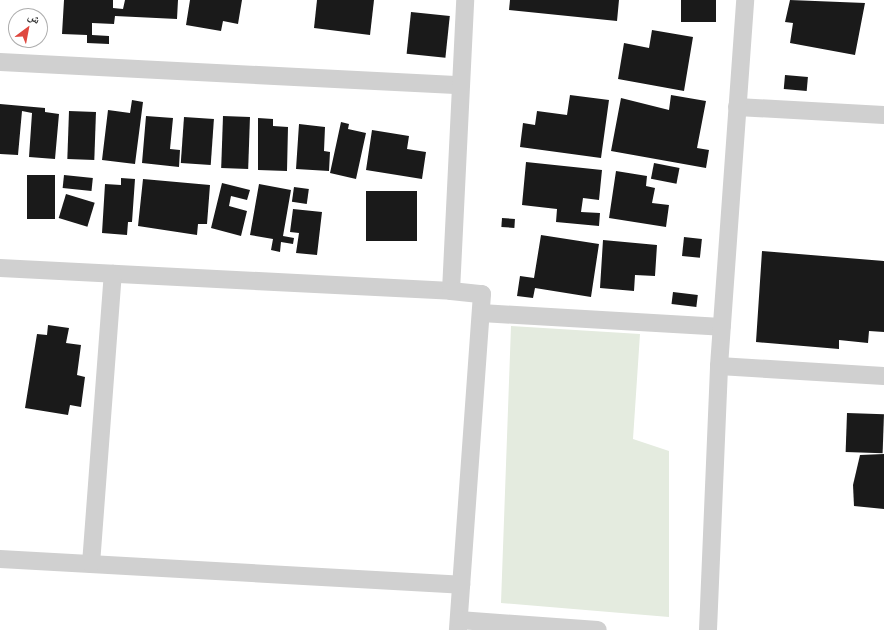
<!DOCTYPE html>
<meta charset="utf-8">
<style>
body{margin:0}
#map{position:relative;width:884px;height:630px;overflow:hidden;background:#fff;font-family:"Alegreya Sans","Noto Naskh Arabic",sans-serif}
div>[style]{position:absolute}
.green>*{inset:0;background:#e4ebdf}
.building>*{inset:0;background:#1a1a1a;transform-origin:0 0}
.street>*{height:18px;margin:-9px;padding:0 9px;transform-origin:9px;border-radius:9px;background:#d0d0d0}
span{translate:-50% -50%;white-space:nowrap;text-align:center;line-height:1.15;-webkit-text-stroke:4px #fff;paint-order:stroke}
.north{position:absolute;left:8px;top:8px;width:40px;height:40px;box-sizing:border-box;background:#fff;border:1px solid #adadad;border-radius:50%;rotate:32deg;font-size:11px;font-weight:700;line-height:16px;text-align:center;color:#333}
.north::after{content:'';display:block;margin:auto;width:14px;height:18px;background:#df483f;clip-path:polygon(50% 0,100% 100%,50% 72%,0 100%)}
</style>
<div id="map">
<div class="green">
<div style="clip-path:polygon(511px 326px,640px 334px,633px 439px,669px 451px,669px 617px,501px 603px)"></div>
</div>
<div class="building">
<div style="clip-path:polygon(64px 0,113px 0,113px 8px,123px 9px,125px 0,178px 0,177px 19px,115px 16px,114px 24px,92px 23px,92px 35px,109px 36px,109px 44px,87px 43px,87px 35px,62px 34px)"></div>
<div style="clip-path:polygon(190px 0,242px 0,238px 24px,223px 21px,221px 31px,186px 25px)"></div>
<div style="clip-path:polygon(317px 0,374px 0,370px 35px,314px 28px)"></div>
<div style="clip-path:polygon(510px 0,619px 0,617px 21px,509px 10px)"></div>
<div style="left:681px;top:0;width:35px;height:22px"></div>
<div style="clip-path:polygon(790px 0,865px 3px,855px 55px,790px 43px,793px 23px,785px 22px)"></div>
<div style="left:411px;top:12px;width:39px;height:42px;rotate:6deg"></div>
<div style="clip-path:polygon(652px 30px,693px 37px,684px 91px,618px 79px,624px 43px,649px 48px)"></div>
<div style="left:785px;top:75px;width:23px;height:14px;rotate:5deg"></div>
<div style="clip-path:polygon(570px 95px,609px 100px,601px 158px,520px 147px,523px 123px,535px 125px,537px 111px,567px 115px)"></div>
<div style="clip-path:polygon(671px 95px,706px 101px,697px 148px,709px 150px,706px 168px,611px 151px,621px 98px,669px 110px)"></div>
<div style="clip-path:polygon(132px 100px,143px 102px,135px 164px,102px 160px,108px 110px,130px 113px)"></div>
<div style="clip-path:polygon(0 104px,45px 108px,45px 112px,59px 114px,55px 159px,29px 157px,32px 113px,22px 111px,18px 155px,0 154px)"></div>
<div style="left:69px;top:111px;width:27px;height:48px;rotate:2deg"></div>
<div style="clip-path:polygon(146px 116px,173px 118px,170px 149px,180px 150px,179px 167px,142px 163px)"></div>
<div style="left:223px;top:116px;width:27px;height:52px;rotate:2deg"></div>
<div style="left:184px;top:117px;width:30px;height:46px;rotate:4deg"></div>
<div style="clip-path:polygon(258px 118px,273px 119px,273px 126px,288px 127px,287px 171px,258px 170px)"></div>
<div style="clip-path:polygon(341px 122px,349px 124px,348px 129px,366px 133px,356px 179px,330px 173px)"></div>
<div style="clip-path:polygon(299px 124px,325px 127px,324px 151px,330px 152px,329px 171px,296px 169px)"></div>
<div style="clip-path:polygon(372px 130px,409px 136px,407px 149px,426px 152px,422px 179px,366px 170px)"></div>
<div style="clip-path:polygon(526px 162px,602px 170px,599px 200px,583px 198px,581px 212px,600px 213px,599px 226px,556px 222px,557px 209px,522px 205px)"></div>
<div style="left:654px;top:163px;width:26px;height:16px;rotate:11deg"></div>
<div style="clip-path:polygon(616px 171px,647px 176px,646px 186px,655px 188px,652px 203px,669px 205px,666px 227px,609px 218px)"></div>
<div style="left:27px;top:175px;width:28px;height:44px"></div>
<div style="left:64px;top:175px;width:29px;height:13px;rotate:6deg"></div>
<div style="clip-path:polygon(121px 178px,135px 179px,132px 222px,128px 222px,127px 235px,102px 233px,105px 184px,121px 185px)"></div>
<div style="clip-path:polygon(143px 179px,210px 185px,207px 224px,198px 224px,197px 235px,138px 226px)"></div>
<div style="clip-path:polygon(222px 183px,250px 190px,247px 200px,231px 196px,229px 206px,247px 211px,241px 236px,211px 228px)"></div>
<div style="clip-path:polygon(259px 184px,291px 190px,283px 236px,294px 238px,293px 244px,281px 242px,280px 252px,271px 250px,273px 239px,250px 235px)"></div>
<div style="left:294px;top:187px;width:15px;height:15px;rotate:8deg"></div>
<div style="left:366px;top:191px;width:51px;height:50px"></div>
<div style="left:66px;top:194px;width:30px;height:25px;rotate:17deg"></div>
<div style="clip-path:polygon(293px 209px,322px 212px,317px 255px,296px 253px,299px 233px,290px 232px)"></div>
<div style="left:502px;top:218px;width:13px;height:9px;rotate:4deg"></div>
<div style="clip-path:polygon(541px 235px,599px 244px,591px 297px,535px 288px,533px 298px,517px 296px,520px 276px,534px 278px)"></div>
<div style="left:684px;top:237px;width:18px;height:19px;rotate:6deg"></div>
<div style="clip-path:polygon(603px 240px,657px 245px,655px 276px,635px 275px,634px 291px,600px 288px)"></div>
<div style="clip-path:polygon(762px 251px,884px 261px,884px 332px,869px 331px,868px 343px,839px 340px,839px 349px,756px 342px)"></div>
<div style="left:673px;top:292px;width:25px;height:12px;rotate:7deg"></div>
<div style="clip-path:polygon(48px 325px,69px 328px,66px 343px,81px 345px,77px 375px,85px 377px,81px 407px,70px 405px,68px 415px,25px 408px,37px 334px,47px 335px)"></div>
<div style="left:847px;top:413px;width:37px;height:39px;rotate:2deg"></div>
<div style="clip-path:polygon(884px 454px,884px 509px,854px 506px,853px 485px,860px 455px)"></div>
</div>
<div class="street">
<div style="left:0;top:62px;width:461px;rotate:2.9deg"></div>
<div style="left:737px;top:107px;width:147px;rotate:3.1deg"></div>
<div style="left:0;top:268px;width:452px;rotate:2.9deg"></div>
<div style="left:451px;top:291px;width:291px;rotate:-87.2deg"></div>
<div style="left:451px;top:291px;width:31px;rotate:6deg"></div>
<div style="left:482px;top:294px;width:337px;rotate:94.1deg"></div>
<div style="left:481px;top:313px;width:241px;rotate:3.3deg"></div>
<div style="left:719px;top:366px;width:165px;rotate:3.5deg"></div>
<div style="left:0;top:559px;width:462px;rotate:3.2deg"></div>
<div style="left:91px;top:564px;width:291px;rotate:-85.7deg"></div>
<div style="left:459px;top:620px;width:139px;rotate:4.1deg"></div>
<div style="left:708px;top:630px;width:264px;rotate:-87.6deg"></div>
<div style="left:719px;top:366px;width:367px;rotate:-85.9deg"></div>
</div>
<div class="north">ش</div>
</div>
